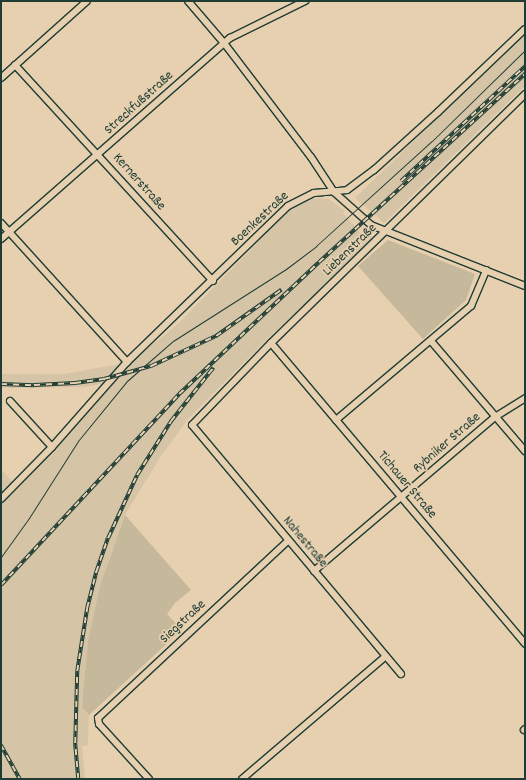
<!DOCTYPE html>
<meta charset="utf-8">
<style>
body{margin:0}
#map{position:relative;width:526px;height:780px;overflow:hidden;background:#e7d0b0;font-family:Dekko,sans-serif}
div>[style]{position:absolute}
.built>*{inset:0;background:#d6c4a6}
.green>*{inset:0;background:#c6b89b}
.roads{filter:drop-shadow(1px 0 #1f3d34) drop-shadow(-1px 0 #1f3d34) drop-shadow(0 1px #1f3d34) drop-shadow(0 -1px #1f3d34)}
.street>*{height:6px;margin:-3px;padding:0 3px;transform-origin:3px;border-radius:3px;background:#e7d0b0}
.tram>*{height:1px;margin:-0.5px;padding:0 0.5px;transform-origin:0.5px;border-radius:0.5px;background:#1f3d34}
.rail>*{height:3.5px;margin-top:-1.75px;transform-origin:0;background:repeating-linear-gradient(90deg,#e7d0b0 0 6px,#1f3d34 0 12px);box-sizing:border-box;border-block:1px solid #1f3d34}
span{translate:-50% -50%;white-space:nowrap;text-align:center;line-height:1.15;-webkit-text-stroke:3.5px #e7d0b0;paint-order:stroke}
.street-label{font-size:14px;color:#1f3d34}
.frame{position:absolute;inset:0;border:2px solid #1f3d34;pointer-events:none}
</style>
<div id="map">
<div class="built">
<div style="clip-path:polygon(525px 33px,525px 86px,384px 223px,355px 198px)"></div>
<div style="clip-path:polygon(312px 198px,329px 199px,345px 211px,343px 213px,363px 236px,371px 231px,372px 242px,267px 339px,189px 418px,161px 456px,125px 515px,109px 559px,94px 615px,82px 707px,89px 715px,88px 745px,82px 746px,85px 779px,1px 779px,1px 469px,16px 486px,112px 382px,84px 387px,4px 388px,1px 388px,1px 374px,64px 374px,114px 365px,128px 365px,180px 322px,290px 209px)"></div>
</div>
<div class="green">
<div style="clip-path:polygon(388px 240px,475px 274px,466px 300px,423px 339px,358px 266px)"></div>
<div style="clip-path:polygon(125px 515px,191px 590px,175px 603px,167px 614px,182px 630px,89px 715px,82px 707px,88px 642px,100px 586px)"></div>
</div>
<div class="roads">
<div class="street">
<div style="left:188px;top:1px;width:55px;rotate:49.4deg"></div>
<div style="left:224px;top:43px;width:143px;rotate:52.7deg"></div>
<div style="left:311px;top:157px;width:42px;rotate:56.7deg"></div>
<div style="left:334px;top:192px;width:50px;rotate:41.7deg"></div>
<div style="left:371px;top:225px;width:166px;rotate:21.6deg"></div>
<div style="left:15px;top:65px;width:293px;rotate:47.5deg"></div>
<div style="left:1px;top:78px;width:115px;rotate:-41.8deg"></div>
<div style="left:1px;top:223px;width:188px;rotate:47.8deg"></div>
<div style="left:1px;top:239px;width:305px;rotate:-41.3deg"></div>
<div style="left:230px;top:38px;width:84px;rotate:-26.3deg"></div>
<div style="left:431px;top:341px;width:145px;rotate:49.5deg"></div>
<div style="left:271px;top:343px;width:394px;rotate:49.8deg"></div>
<div style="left:10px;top:401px;width:62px;rotate:47.6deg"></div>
<div style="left:336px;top:420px;width:177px;rotate:-40.2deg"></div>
<div style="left:471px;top:306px;width:39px;rotate:-67deg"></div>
<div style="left:1px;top:499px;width:73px;rotate:-45.6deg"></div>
<div style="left:52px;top:447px;width:113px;rotate:-48.6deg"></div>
<div style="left:127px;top:362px;width:224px;rotate:-44.1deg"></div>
<div style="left:288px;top:206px;width:29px;rotate:-27deg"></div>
<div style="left:314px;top:193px;width:33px;rotate:-5deg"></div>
<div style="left:347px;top:190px;width:34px;rotate:-37deg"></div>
<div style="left:374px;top:170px;width:86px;rotate:-42.2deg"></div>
<div style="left:438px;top:112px;width:120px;rotate:-43.7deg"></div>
<div style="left:314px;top:571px;width:238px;rotate:-40.4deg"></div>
<div style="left:495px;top:417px;width:36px;rotate:-32deg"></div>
<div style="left:401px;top:674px;width:325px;rotate:-130deg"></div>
<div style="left:192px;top:425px;width:114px;rotate:-46.1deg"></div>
<div style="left:271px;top:343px;width:356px;rotate:-44.4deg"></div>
<div style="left:524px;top:730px;width:1px;rotate:-45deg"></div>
<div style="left:149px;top:779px;width:74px;rotate:-132.3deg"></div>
<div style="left:99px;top:724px;width:6px;rotate:-99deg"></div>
<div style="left:98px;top:718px;width:260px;rotate:-43deg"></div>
<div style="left:242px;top:779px;width:189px;rotate:-40.5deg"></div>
</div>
</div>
<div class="tram">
<div style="left:1px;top:557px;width:48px;rotate:-54.3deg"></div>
<div style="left:29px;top:518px;width:91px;rotate:-57.5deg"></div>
<div style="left:78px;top:441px;width:77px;rotate:-50.8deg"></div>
<div style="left:127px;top:381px;width:61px;rotate:-41deg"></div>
<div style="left:173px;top:341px;width:134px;rotate:-32.5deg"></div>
<div style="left:286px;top:269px;width:38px;rotate:-37deg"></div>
<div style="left:316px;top:246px;width:156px;rotate:-42.2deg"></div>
<div style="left:432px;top:141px;width:130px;rotate:-44.4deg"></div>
</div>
<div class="rail">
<div style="left:401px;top:181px;width:169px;rotate:-42.8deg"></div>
<div style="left:1px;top:384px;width:33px;rotate:2deg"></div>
<div style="left:34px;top:385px;width:41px;rotate:-2.8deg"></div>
<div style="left:75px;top:383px;width:29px;rotate:-8deg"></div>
<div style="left:104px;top:379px;width:49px;rotate:-15.5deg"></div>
<div style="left:151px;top:366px;width:72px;rotate:-24.8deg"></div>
<div style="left:216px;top:336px;width:80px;rotate:-35.3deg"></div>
<div style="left:1px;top:585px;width:261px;rotate:-47deg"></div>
<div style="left:179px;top:394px;width:192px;rotate:-43.3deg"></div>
<div style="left:319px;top:262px;width:279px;rotate:-42.4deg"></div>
<div style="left:1px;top:745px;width:39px;rotate:61deg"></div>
<div style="left:78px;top:779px;width:36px;rotate:-95deg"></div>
<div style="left:75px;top:743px;width:72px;rotate:-88.4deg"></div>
<div style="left:77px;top:671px;width:64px;rotate:-81deg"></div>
<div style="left:87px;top:608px;width:37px;rotate:-76deg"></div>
<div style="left:96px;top:572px;width:36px;rotate:-71deg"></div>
<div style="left:108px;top:538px;width:69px;rotate:-65.3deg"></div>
<div style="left:137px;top:475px;width:64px;rotate:-57.8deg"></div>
<div style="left:171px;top:421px;width:68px;rotate:-51.6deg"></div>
</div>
<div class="street-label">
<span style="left:139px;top:103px;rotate:-42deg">Streckfußstraße</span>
<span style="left:139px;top:182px;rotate:48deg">Kernerstraße</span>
<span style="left:260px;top:219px;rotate:-43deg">Boenkestraße</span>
<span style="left:350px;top:250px;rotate:-44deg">Liebenstraße</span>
<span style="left:447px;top:443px;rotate:-41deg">Rybniker Straße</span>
<span style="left:407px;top:485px;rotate:50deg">Tichauer Straße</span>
<span style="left:305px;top:542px;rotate:50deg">Nahestraße</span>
<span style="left:183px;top:622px;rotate:-43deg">Siegstraße</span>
</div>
<div class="frame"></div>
</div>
